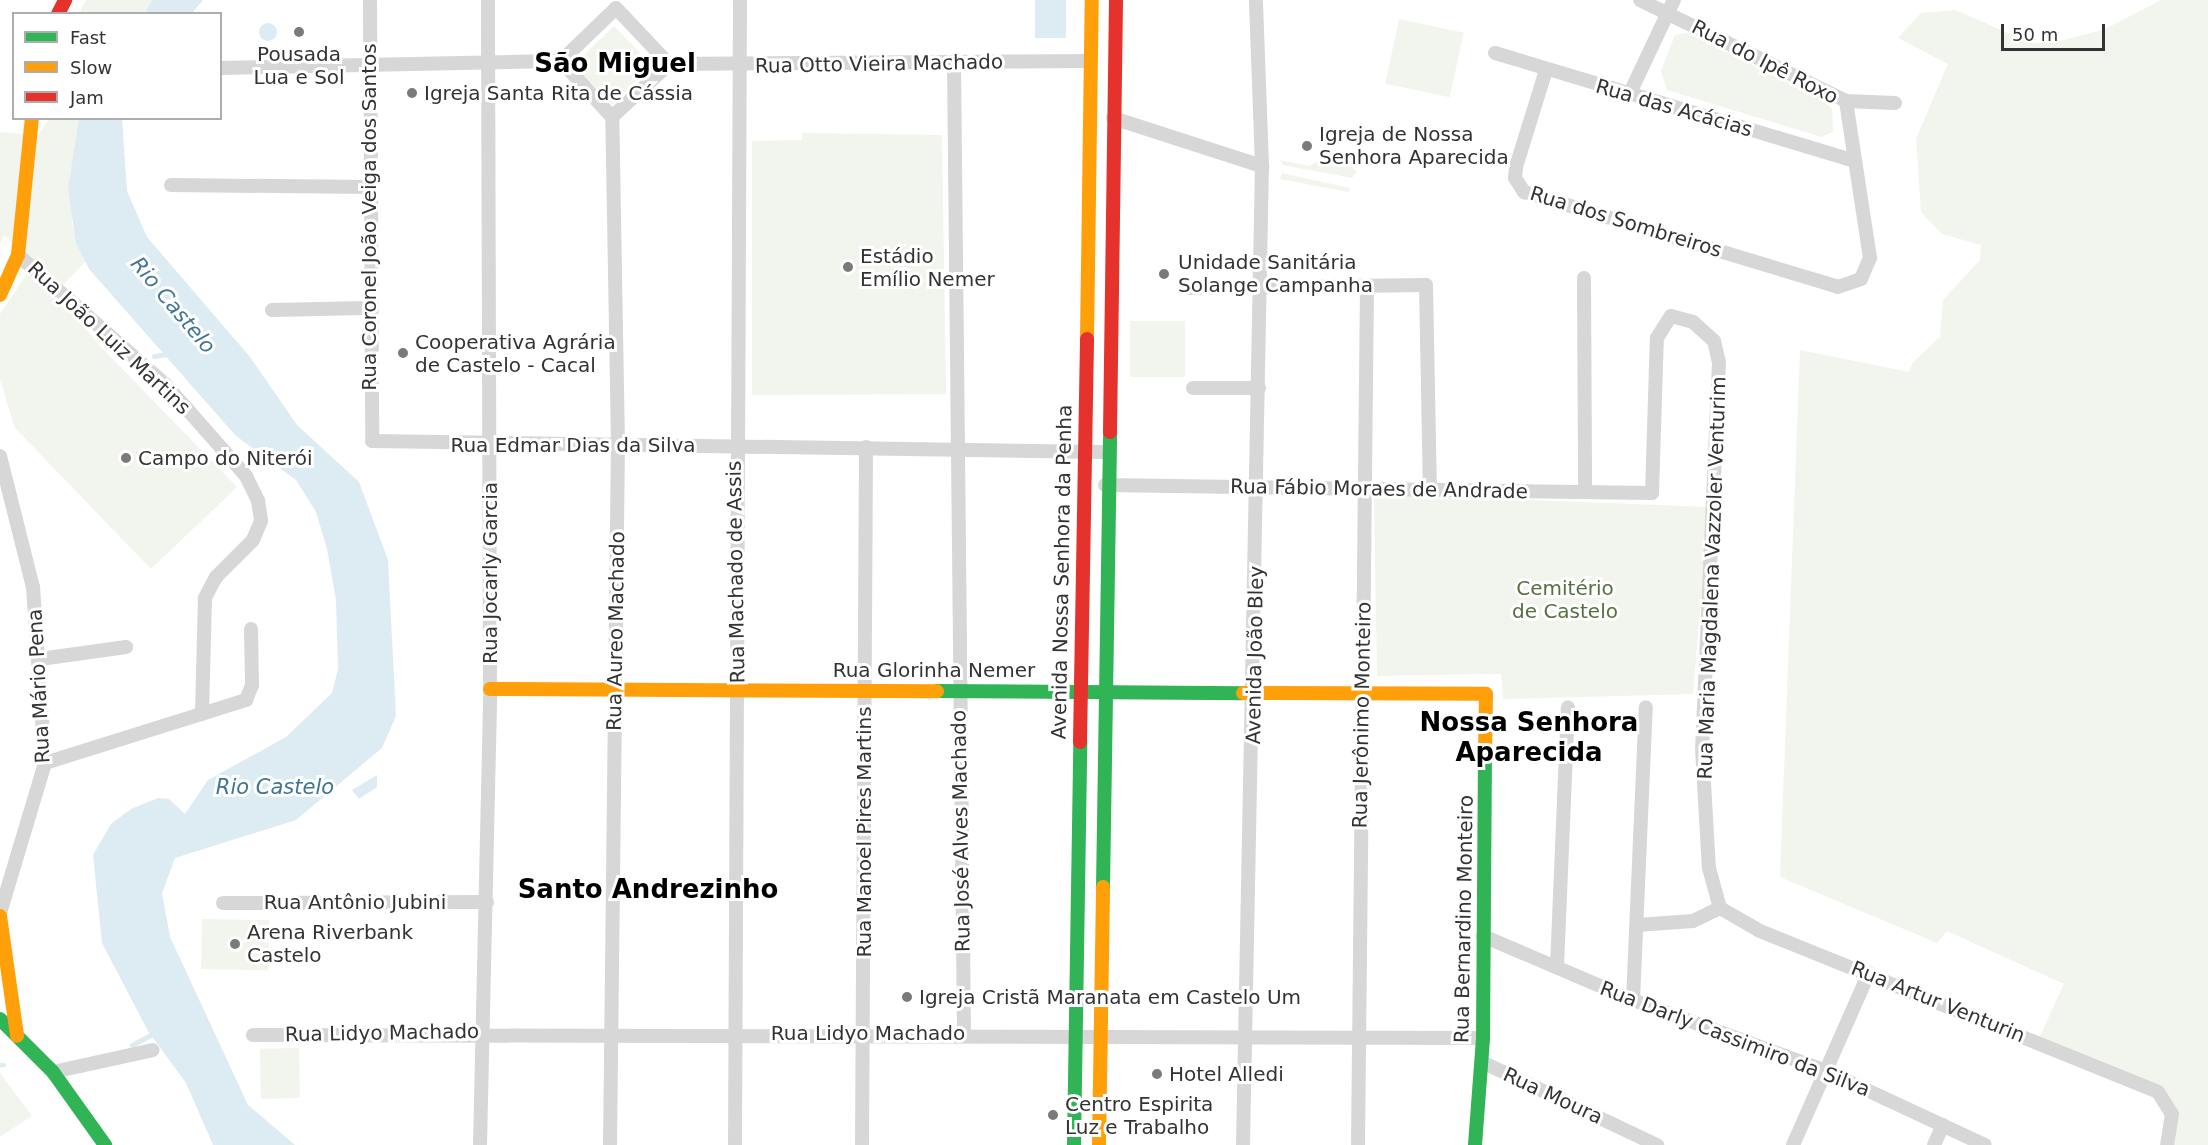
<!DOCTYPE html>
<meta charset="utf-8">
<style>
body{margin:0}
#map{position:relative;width:2208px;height:1145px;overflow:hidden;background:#fff;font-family:"DejaVu Sans",sans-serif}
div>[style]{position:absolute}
.green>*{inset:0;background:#f1f5ed;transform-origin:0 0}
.water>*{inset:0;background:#ddebf3;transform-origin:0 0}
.round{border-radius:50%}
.stream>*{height:4.5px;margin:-2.25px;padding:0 2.25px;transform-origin:2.25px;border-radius:2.25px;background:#ddebf3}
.street>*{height:14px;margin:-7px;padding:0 7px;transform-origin:7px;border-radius:7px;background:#d7d7d7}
.fast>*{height:14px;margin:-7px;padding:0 7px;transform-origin:7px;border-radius:7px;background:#30b455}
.slow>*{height:14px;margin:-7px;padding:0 7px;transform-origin:7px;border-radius:7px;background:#ff9f0a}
.jam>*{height:14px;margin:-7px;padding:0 7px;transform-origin:7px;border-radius:7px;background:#e5322d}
.dots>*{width:16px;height:16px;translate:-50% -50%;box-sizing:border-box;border:3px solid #fff;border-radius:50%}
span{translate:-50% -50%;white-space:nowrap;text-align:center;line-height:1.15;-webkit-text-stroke:6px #fff;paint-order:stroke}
.poi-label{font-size:20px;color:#333}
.left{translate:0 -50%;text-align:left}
.street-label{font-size:20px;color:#333}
.park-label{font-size:20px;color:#56703f}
.water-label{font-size:21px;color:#3f7597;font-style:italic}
.district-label{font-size:26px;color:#000;font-weight:700}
.legend{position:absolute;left:12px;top:12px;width:210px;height:108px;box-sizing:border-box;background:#fff;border:2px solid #adadad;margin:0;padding:8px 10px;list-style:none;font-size:18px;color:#333}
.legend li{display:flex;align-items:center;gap:12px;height:30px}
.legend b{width:30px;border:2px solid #adadad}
.scale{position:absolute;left:2001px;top:24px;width:104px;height:27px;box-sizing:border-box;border:3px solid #333;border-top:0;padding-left:8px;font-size:18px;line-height:21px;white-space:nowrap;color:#333;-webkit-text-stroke:4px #fff;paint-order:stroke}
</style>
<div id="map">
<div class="green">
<div style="clip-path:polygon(86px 0,152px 0,145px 13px,79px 14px)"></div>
<div style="clip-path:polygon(2161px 0,2208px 0,2208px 1145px,2171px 1145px,2164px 1093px,2040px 1036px,2064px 984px,1947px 931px,1937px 943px,1780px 877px,1800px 350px,1909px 372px,1913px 362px,1940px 337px,1943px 300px,1980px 260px,1981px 245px,1942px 234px,1921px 212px,1916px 139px,1948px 64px,1898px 38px,1921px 13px,1956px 10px,2030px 43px,2052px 43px,2103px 30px)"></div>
<div style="left:1399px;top:19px;width:66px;height:66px;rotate:12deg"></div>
<div style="left:614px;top:26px;width:55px;height:56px;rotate:46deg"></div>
<div style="clip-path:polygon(1687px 33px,1825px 100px,1832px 109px,1833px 132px,1822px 137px,1667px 90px,1661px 71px,1675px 35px)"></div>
<div style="clip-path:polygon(49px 119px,79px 119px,72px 224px,85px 262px,61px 287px,4px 235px,0 244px,0 132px,38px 135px)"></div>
<div style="clip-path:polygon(802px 133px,942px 135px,946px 394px,752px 395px,752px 141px,802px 140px)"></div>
<div style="clip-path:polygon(1336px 151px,1357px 172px,1352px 178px,1283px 165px,1280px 160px,1309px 166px)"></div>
<div style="clip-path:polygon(1282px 173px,1350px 188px,1348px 192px,1280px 179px)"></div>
<div style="clip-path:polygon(33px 265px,101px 347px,237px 487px,151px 569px,15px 428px,0 380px,0 314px)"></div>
<div style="left:1130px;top:321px;width:55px;height:56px"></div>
<div style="clip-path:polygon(1374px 494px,1709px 507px,1693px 694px,1503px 699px,1501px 674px,1377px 676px)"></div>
<div style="left:202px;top:919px;width:67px;height:50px;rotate:1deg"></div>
<div style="left:299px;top:1048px;width:50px;height:39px;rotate:89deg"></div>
<div style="clip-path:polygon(0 1073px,32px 1116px,0 1137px)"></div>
</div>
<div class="water">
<div style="clip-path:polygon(152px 0,203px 0,192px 13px,145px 13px)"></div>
<div style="left:1035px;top:0;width:31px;height:38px"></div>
<div class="round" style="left:259px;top:23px;width:18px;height:18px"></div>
<div style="clip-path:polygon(79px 119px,122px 119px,127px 191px,147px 237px,250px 357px,297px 425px,359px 482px,388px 560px,396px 716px,382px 748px,296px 820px,175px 858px,162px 893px,170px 937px,248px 1105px,295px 1145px,213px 1145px,186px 1083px,148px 1031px,102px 943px,93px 855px,111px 824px,131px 809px,158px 798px,169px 799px,185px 814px,208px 780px,286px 737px,332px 693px,338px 669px,336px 600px,327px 549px,316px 512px,296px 480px,236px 436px,89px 269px,76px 243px,68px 189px)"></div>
<div style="clip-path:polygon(377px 775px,377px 787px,359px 799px,352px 790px)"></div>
</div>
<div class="stream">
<div style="left:154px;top:356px;width:15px;rotate:-8deg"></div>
<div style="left:132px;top:1045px;width:27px;rotate:-28deg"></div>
<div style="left:0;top:1065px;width:4px"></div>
</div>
<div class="street">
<div style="left:370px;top:0;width:441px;rotate:89.7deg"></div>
<div style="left:372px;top:441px;width:734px;rotate:0.86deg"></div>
<div style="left:616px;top:8px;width:77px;rotate:46.6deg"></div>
<div style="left:669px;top:64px;width:78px;rotate:137.1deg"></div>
<div style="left:612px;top:117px;width:76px;rotate:-132.3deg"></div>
<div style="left:561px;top:61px;width:76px;rotate:-43.9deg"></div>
<div style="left:1495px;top:53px;width:375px;rotate:16.7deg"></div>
<div style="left:954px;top:63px;width:970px;rotate:89.41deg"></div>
<div style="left:669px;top:64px;width:421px;rotate:-0.4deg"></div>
<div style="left:220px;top:68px;width:341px;rotate:-1.2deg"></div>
<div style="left:1546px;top:70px;width:102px;rotate:107.2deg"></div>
<div style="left:1516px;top:167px;width:11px;rotate:95deg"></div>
<div style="left:1515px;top:178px;width:17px;rotate:57deg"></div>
<div style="left:1524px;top:192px;width:328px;rotate:16.8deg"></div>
<div style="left:1838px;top:287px;width:24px;rotate:-19deg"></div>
<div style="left:1861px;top:279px;width:23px;rotate:-67deg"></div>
<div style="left:1870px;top:258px;width:159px;rotate:-98.7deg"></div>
<div style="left:1846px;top:101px;width:229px;rotate:-153.9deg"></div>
<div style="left:1629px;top:95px;width:105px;rotate:-64.7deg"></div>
<div style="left:1846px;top:101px;width:49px;rotate:2.3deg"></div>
<div style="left:1113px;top:118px;width:157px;rotate:17.9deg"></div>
<div style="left:171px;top:185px;width:199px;rotate:0.6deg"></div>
<div style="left:18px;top:255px;width:196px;rotate:41.3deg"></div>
<div style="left:165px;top:384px;width:123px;rotate:48.6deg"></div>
<div style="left:246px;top:476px;width:28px;rotate:64deg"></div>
<div style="left:258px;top:501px;width:20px;rotate:81deg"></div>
<div style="left:261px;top:521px;width:21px;rotate:113deg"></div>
<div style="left:253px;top:540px;width:52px;rotate:135deg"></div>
<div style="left:216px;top:577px;width:24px;rotate:118deg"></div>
<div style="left:205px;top:598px;width:116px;rotate:91.5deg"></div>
<div style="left:1584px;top:278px;width:214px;rotate:89.7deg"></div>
<div style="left:1186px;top:288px;width:240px;rotate:-0.7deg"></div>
<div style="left:1426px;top:285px;width:204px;rotate:88.9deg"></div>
<div style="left:272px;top:310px;width:95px;rotate:-1.2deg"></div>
<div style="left:1193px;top:388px;width:66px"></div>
<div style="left:0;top:456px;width:135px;rotate:75.9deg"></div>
<div style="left:33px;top:587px;width:176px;rotate:86.1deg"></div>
<div style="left:45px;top:763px;width:157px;rotate:106.7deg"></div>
<div style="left:1105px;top:485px;width:547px;rotate:0.84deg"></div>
<div style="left:1652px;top:493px;width:155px;rotate:-88.2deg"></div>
<div style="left:1657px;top:338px;width:26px;rotate:-58deg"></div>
<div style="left:1671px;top:316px;width:23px;rotate:15deg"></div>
<div style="left:1693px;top:322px;width:28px;rotate:42deg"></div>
<div style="left:1714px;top:341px;width:22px;rotate:77deg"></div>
<div style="left:1719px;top:362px;width:386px;rotate:92.5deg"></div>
<div style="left:1702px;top:748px;width:120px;rotate:86.7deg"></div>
<div style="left:1709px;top:868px;width:41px;rotate:74.6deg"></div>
<div style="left:40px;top:659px;width:87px;rotate:-7.9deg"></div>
<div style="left:45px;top:763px;width:211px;rotate:-17.4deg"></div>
<div style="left:246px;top:700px;width:16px;rotate:-68deg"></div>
<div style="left:252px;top:685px;width:56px;rotate:-91deg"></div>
<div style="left:223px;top:903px;width:264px;rotate:-0.2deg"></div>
<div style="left:1720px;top:908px;width:46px;rotate:29.9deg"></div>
<div style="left:1760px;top:931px;width:429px;rotate:22deg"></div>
<div style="left:2158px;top:1092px;width:26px;rotate:58deg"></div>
<div style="left:2172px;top:1114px;width:31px;rotate:99deg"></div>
<div style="left:1637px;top:925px;width:56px;rotate:-4.1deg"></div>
<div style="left:1693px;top:921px;width:30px;rotate:-26deg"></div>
<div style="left:1483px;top:936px;width:163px;rotate:23.1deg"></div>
<div style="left:1633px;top:1000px;width:206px;rotate:20.2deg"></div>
<div style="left:1826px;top:1071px;width:175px;rotate:25deg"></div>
<div style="left:1557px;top:967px;width:260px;rotate:-87.6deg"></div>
<div style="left:1633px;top:1000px;width:293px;rotate:-87.5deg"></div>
<div style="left:253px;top:1035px;width:1230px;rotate:0.14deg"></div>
<div style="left:1482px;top:1062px;width:194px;rotate:25.4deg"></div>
<div style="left:53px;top:1072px;width:102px;rotate:-12.4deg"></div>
<div style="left:480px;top:1145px;width:456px;rotate:-88.7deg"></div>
<div style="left:490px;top:689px;width:689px;rotate:-90.17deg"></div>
<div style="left:610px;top:1145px;width:700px;rotate:-89.35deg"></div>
<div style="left:618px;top:445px;width:328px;rotate:-91deg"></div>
<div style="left:735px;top:1145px;width:1145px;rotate:-89.75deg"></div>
<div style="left:862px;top:1145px;width:698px;rotate:-89.67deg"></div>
<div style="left:1243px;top:1145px;width:979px;rotate:-88.89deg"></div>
<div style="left:1262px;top:166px;width:166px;rotate:-92.1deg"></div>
<div style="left:1358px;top:1145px;width:860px;rotate:-89.4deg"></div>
<div style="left:1793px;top:1145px;width:188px;rotate:-66.2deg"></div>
<div style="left:1934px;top:1145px;width:22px;rotate:-66deg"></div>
</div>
<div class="fast">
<div style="left:937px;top:691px;width:306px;rotate:0.4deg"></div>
<div style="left:1103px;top:887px;width:455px;rotate:-89.1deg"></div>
<div style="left:0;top:1019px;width:75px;rotate:45deg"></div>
<div style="left:53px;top:1072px;width:90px;rotate:54.5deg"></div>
<div style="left:1074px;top:1145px;width:403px;rotate:-89.1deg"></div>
<div style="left:1475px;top:1145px;width:107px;rotate:-85.7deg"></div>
<div style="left:1483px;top:1038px;width:281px;rotate:-89.6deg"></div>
</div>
<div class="slow">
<div style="left:0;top:295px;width:44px;rotate:-65.8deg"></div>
<div style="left:18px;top:255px;width:138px;rotate:-84.2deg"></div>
<div style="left:1087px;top:339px;width:339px;rotate:-89.2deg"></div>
<div style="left:490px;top:689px;width:447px;rotate:0.3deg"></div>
<div style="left:1243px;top:693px;width:243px;rotate:0.2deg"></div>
<div style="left:1486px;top:694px;width:63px;rotate:90.9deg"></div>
<div style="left:0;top:916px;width:121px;rotate:81.9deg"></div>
<div style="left:1099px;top:1145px;width:258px;rotate:-89.1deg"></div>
</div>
<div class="jam">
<div style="left:58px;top:14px;width:16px;rotate:-63deg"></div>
<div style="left:1110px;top:432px;width:432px;rotate:-89.2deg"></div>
<div style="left:1080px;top:742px;width:403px;rotate:-89deg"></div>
</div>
<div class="dots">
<div style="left:299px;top:32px;background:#7a7a7a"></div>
<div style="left:412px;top:93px;background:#7a7a7a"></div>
<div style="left:1307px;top:146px;background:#7a7a7a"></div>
<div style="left:848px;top:267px;background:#7a7a7a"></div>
<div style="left:1164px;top:274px;background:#7a7a7a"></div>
<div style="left:403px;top:353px;background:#7a7a7a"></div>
<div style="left:126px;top:458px;background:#7a7a7a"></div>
<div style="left:235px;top:944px;background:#7a7a7a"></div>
<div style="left:907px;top:997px;background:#7a7a7a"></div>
<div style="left:1157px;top:1074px;background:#7a7a7a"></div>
<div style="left:1053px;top:1115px;background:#7a7a7a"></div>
</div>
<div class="poi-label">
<span style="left:299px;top:66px">Pousada<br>Lua e Sol</span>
<span class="left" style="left:424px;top:93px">Igreja Santa Rita de Cássia</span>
<span class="left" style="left:1319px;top:146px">Igreja de Nossa<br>Senhora Aparecida</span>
<span class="left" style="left:860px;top:268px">Estádio<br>Emílio Nemer</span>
<span class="left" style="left:1178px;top:274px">Unidade Sanitária<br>Solange Campanha</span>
<span class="left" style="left:415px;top:354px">Cooperativa Agrária<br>de Castelo - Cacal</span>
<span class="left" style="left:138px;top:458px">Campo do Niterói</span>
<span class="left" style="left:247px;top:944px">Arena Riverbank<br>Castelo</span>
<span class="left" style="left:919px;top:997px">Igreja Cristã Maranata em Castelo Um</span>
<span class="left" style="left:1169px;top:1074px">Hotel Alledi</span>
<span class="left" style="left:1065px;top:1116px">Centro Espirita<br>Luz e Trabalho</span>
</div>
<div class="street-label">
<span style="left:1765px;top:62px;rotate:27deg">Rua do Ipê Roxo</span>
<span style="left:879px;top:64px;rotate:-1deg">Rua Otto Vieira Machado</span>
<span style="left:1674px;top:108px;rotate:16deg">Rua das Acácias</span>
<span style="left:369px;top:217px;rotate:-90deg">Rua Coronel João Veiga dos Santos</span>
<span style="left:1626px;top:222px;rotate:17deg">Rua dos Sombreiros</span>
<span style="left:109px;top:338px;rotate:43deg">Rua João Luiz Martins</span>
<span style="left:573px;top:445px">Rua Edmar Dias da Silva</span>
<span style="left:1379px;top:489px;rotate:1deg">Rua Fábio Moraes de Andrade</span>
<span style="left:736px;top:572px;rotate:-91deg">Rua Machado de Assis</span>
<span style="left:1062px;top:572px;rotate:-89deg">Avenida Nossa Senhora da Penha</span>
<span style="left:490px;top:573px;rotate:-90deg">Rua Jocarly Garcia</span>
<span style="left:1712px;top:578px;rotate:-88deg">Rua Maria Magdalena Vazzoler Venturim</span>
<span style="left:616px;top:631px;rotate:-89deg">Rua Aureo Machado</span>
<span style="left:1255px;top:655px;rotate:-89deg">Avenida João Bley</span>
<span style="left:934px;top:670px">Rua Glorinha Nemer</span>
<span style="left:39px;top:686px;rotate:-93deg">Rua Mário Pena</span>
<span style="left:1362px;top:715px;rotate:-89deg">Rua Jerônimo Monteiro</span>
<span style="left:961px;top:831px;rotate:-91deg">Rua José Alves Machado</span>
<span style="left:864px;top:832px;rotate:-90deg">Rua Manoel Pires Martins</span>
<span style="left:355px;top:902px">Rua Antônio Jubini</span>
<span style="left:1464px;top:919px;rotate:-89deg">Rua Bernardino Monteiro</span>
<span style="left:1938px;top:1002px;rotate:22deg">Rua Artur Venturin</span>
<span style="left:382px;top:1033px;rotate:-1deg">Rua Lidyo Machado</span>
<span style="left:868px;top:1033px">Rua Lidyo Machado</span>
<span style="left:1735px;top:1039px;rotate:21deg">Rua Darly Cassimiro da Silva</span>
<span style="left:1553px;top:1096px;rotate:25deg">Rua Moura</span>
</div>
<div class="park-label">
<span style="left:1565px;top:600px">Cemitério<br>de Castelo</span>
</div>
<div class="water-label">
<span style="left:173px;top:305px;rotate:50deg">Rio Castelo</span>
<span style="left:275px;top:787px">Rio Castelo</span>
</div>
<div class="district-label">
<span style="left:615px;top:64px">São Miguel</span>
<span style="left:1529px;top:738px">Nossa Senhora<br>Aparecida</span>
<span style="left:648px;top:890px">Santo Andrezinho</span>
</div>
<ul class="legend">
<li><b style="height:8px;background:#30b455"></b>Fast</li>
<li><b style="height:8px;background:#ff9f0a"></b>Slow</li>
<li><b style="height:8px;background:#e5322d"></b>Jam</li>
</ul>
<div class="scale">50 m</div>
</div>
